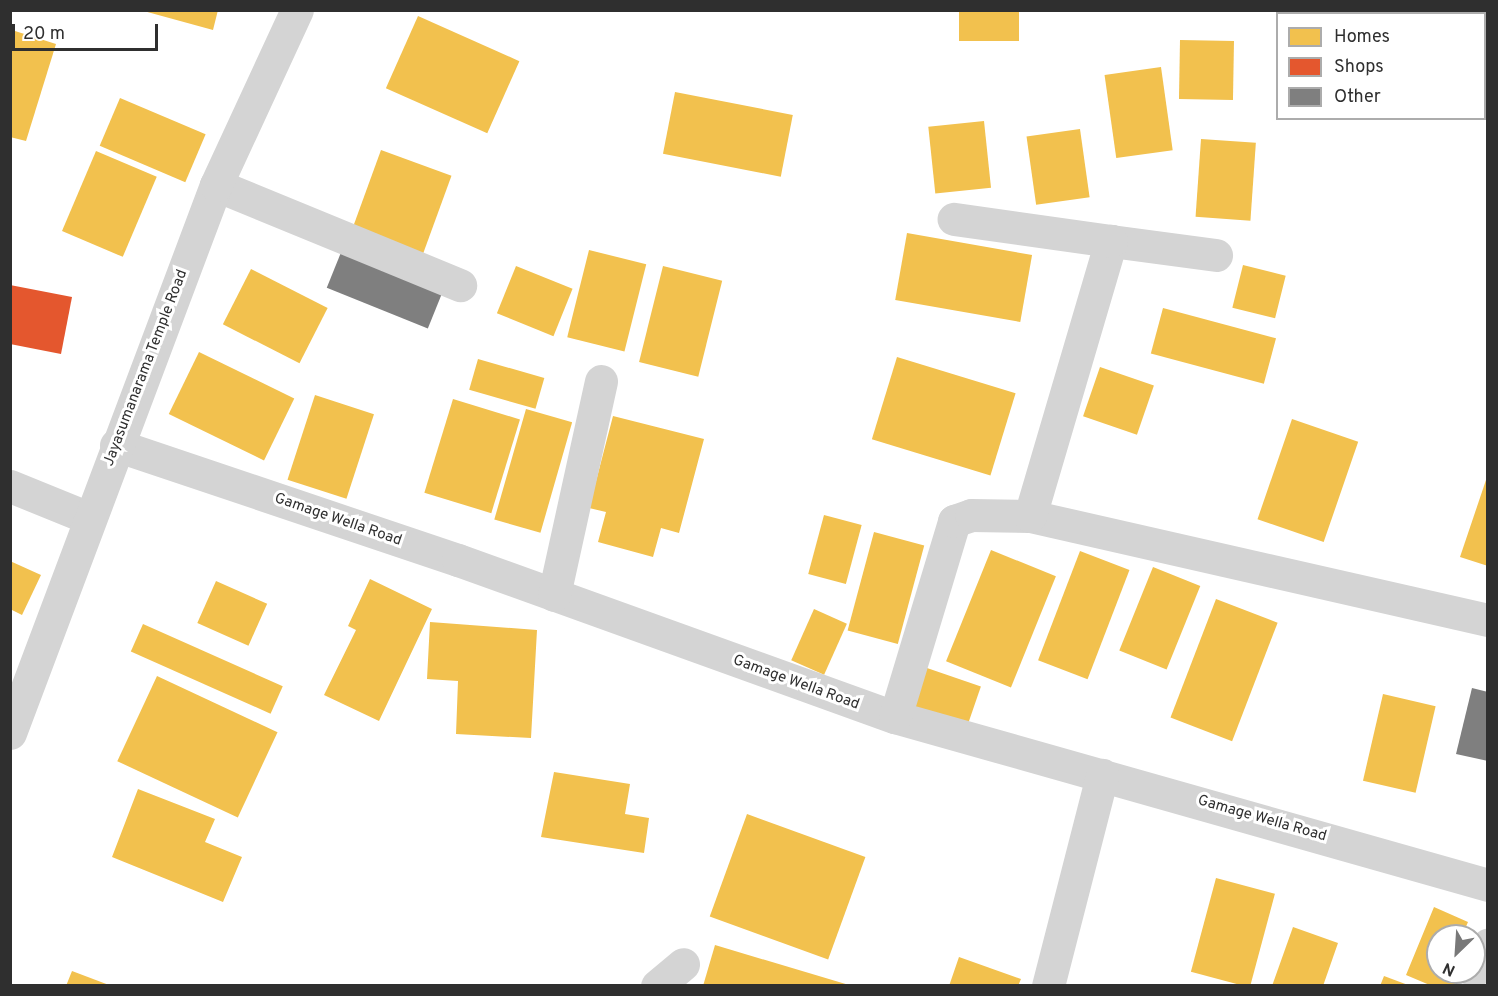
<!DOCTYPE html>
<style>
body{margin:0}
#map{position:relative;width:1498px;height:996px;overflow:hidden;background:#fff;font-family:Overpass,sans-serif}
div>[style]{position:absolute}
.homes>*{inset:0;background:#f2c14e;transform-origin:0 0}
.shops>*{inset:0;background:#e4572e}
.building>*{inset:0;background:#7f7f7f;transform-origin:0 0}
.minor>*{height:33px;margin:-16.5px;padding:0 16.5px;transform-origin:16.5px;border-radius:16.5px;background:#d4d4d4}
span{translate:-50% -50%;white-space:nowrap;text-align:center;line-height:1.15;-webkit-text-stroke:6px #fff;paint-order:stroke}
.street-label{font-size:15px;color:#2f2f2f}
.frame{position:absolute;inset:0;border:12px solid #2f2f2f;pointer-events:none}
.legend{position:absolute;left:1276px;top:12px;width:210px;height:108px;box-sizing:border-box;background:#fff;border:2px solid #acacac;margin:0;padding:8px 10px;list-style:none;font-size:18px;color:#2f2f2f}
.legend li{display:flex;align-items:center;gap:12px;height:30px}
.legend b{width:30px;border:2px solid #acacac}
.north{position:absolute;left:1426px;top:924px;width:60px;height:60px;box-sizing:border-box;background:#fff;border:2px solid #acacac;border-radius:50%;rotate:205deg;font-size:16px;font-weight:700;line-height:24px;text-align:center;color:#2f2f2f}
.north::after{content:'';display:block;margin:auto;width:21px;height:27px;background:#787878;clip-path:polygon(50% 0,100% 100%,50% 72%,0 100%)}
.scale{position:absolute;left:12px;top:24px;width:146px;height:27px;box-sizing:border-box;border:3px solid #2f2f2f;border-top:0;padding-left:8px;font-size:18px;line-height:21px;white-space:nowrap;color:#2f2f2f;-webkit-text-stroke:4px #fff;paint-order:stroke}
</style>
<div id="map">
<div class="homes">
<div style="clip-path:polygon(140px 10px,218px 10px,213px 30px)"></div>
<div style="left:959px;top:10px;width:60px;height:31px"></div>
<div style="left:418px;top:16px;width:111px;height:79px;rotate:24deg"></div>
<div style="clip-path:polygon(15px 31px,56px 44px,26px 141px,10px 137px,10px 45px)"></div>
<div style="left:1180px;top:40px;width:54px;height:59px;rotate:1deg"></div>
<div style="left:1161px;top:67px;width:84px;height:57px;rotate:82deg"></div>
<div style="left:675px;top:92px;width:120px;height:63px;rotate:11deg"></div>
<div style="left:120px;top:98px;width:93px;height:52px;rotate:23deg"></div>
<div style="left:984px;top:121px;width:67px;height:56px;rotate:84deg"></div>
<div style="left:1080px;top:129px;width:69px;height:54px;rotate:82deg"></div>
<div style="left:1201px;top:139px;width:55px;height:78px;rotate:4deg"></div>
<div style="left:381px;top:150px;width:75px;height:89px;rotate:20deg"></div>
<div style="left:96px;top:151px;width:66px;height:87px;rotate:23deg"></div>
<div style="left:907px;top:233px;width:127px;height:68px;rotate:10deg"></div>
<div style="left:589px;top:250px;width:59px;height:90px;rotate:14deg"></div>
<div style="left:1243px;top:265px;width:44px;height:44px;rotate:14deg"></div>
<div style="left:516px;top:266px;width:61px;height:51px;rotate:22deg"></div>
<div style="left:663px;top:266px;width:61px;height:99px;rotate:14deg"></div>
<div style="left:251px;top:269px;width:86px;height:62px;rotate:27deg"></div>
<div style="left:1163px;top:308px;width:117px;height:47px;rotate:15deg"></div>
<div style="left:199px;top:352px;width:106px;height:69px;rotate:26deg"></div>
<div style="left:897px;top:357px;width:124px;height:86px;rotate:17deg"></div>
<div style="left:478px;top:359px;width:69px;height:32px;rotate:16deg"></div>
<div style="left:1100px;top:367px;width:57px;height:52px;rotate:19deg"></div>
<div style="left:315px;top:395px;width:62px;height:89px;rotate:18deg"></div>
<div style="left:453px;top:399px;width:70px;height:98px;rotate:17deg"></div>
<div style="left:526px;top:409px;width:48px;height:115px;rotate:16deg"></div>
<div style="clip-path:polygon(613px 416px,704px 439px,679px 533px,661px 528px,653px 557px,598px 542px,606px 512px,589px 508px)"></div>
<div style="left:1292px;top:419px;width:70px;height:106px;rotate:19deg"></div>
<div style="clip-path:polygon(1487px 477px,1488px 477px,1488px 566px,1460px 557px)"></div>
<div style="left:824px;top:515px;width:39px;height:61px;rotate:15deg"></div>
<div style="left:874px;top:532px;width:52px;height:102px;rotate:15deg"></div>
<div style="left:991px;top:550px;width:70px;height:120px;rotate:22deg"></div>
<div style="left:1080px;top:551px;width:53px;height:117px;rotate:21deg"></div>
<div style="clip-path:polygon(10px 561px,41px 575px,22px 615px,10px 609px)"></div>
<div style="left:1153px;top:567px;width:51px;height:90px;rotate:22deg"></div>
<div style="clip-path:polygon(370px 579px,432px 609px,379px 721px,324px 695px,356px 630px,348px 626px)"></div>
<div style="left:216px;top:581px;width:56px;height:46px;rotate:24deg"></div>
<div style="left:1216px;top:599px;width:66px;height:127px;rotate:21deg"></div>
<div style="left:814px;top:609px;width:36px;height:56px;rotate:24deg"></div>
<div style="clip-path:polygon(430px 622px,537px 630px,531px 738px,456px 734px,458px 681px,427px 679px)"></div>
<div style="left:143px;top:624px;width:153px;height:30px;rotate:24deg"></div>
<div style="left:927px;top:668px;width:57px;height:46px;rotate:19deg"></div>
<div style="left:157px;top:676px;width:133px;height:94px;rotate:25deg"></div>
<div style="left:1383px;top:694px;width:54px;height:89px;rotate:13deg"></div>
<div style="clip-path:polygon(554px 772px,630px 784px,625px 814px,649px 818px,644px 853px,541px 837px)"></div>
<div style="clip-path:polygon(138px 789px,215px 819px,205px 842px,242px 857px,223px 902px,112px 857px)"></div>
<div style="left:747px;top:814px;width:126px;height:109px;rotate:20deg"></div>
<div style="left:1216px;top:878px;width:61px;height:97px;rotate:15deg"></div>
<div style="clip-path:polygon(1434px 907px,1468px 922px,1462px 936px,1438px 936px,1438px 972px,1459px 972px,1454px 986px,1432px 986px,1406px 975px)"></div>
<div style="clip-path:polygon(1293px 927px,1338px 943px,1323px 986px,1272px 986px)"></div>
<div style="clip-path:polygon(715px 945px,849px 985px,849px 986px,703px 986px)"></div>
<div style="clip-path:polygon(959px 957px,1021px 979px,1018px 986px,949px 986px)"></div>
<div style="clip-path:polygon(72px 971px,109px 985px,109px 986px,66px 986px)"></div>
<div style="clip-path:polygon(1384px 976px,1408px 985px,1408px 986px,1380px 986px)"></div>
</div>
<div class="shops">
<div style="clip-path:polygon(10px 285px,72px 297px,61px 354px,10px 344px)"></div>
</div>
<div class="building">
<div style="left:344px;top:245px;width:109px;height:46px;rotate:22deg"></div>
<div style="clip-path:polygon(1472px 688px,1488px 692px,1488px 761px,1456px 754px)"></div>
</div>
<div class="minor">
<div style="left:216px;top:185px;width:264px;rotate:22.3deg"></div>
<div style="left:1111px;top:241px;width:106px;rotate:7.6deg"></div>
<div style="left:116px;top:445px;width:361px;rotate:18.6deg"></div>
<div style="left:458px;top:560px;width:464px;rotate:19.8deg"></div>
<div style="left:895px;top:717px;width:616px;rotate:15.82deg"></div>
<div style="left:10px;top:486px;width:85px;rotate:22.1deg"></div>
<div style="left:1030px;top:516px;width:470px;rotate:12.8deg"></div>
<div style="left:554px;top:595px;width:219px;rotate:-77.6deg"></div>
<div style="left:895px;top:717px;width:205px;rotate:-73.2deg"></div>
<div style="left:954px;top:521px;width:18px;rotate:-19deg"></div>
<div style="left:971px;top:515px;width:59px;rotate:1deg"></div>
<div style="left:1030px;top:516px;width:287px;rotate:-73.6deg"></div>
<div style="left:1111px;top:241px;width:159px;rotate:-172deg"></div>
<div style="left:10px;top:733px;width:585px;rotate:-69.4deg"></div>
<div style="left:216px;top:185px;width:193px;rotate:-65.2deg"></div>
<div style="left:1474px;top:971px;width:30px;rotate:-62deg"></div>
<div style="left:657px;top:986px;width:34px;rotate:-40deg"></div>
<div style="left:1048px;top:986px;width:218px;rotate:-75.6deg"></div>
</div>
<div class="street-label">
<span style="left:146px;top:368px;rotate:-69deg">Jayasumanarama Temple Road</span>
<span style="left:338px;top:520px;rotate:19deg">Gamage Wella Road</span>
<span style="left:796px;top:683px;rotate:20deg">Gamage Wella Road</span>
<span style="left:1262px;top:819px;rotate:16deg">Gamage Wella Road</span>
</div>
<div class="frame"></div>
<ul class="legend">
<li><b style="height:16px;background:#f2c14e"></b>Homes</li>
<li><b style="height:16px;background:#e4572e"></b>Shops</li>
<li><b style="height:16px;background:#7f7f7f"></b>Other</li>
</ul>
<div class="north">N</div>
<div class="scale">20 m</div>
</div>
